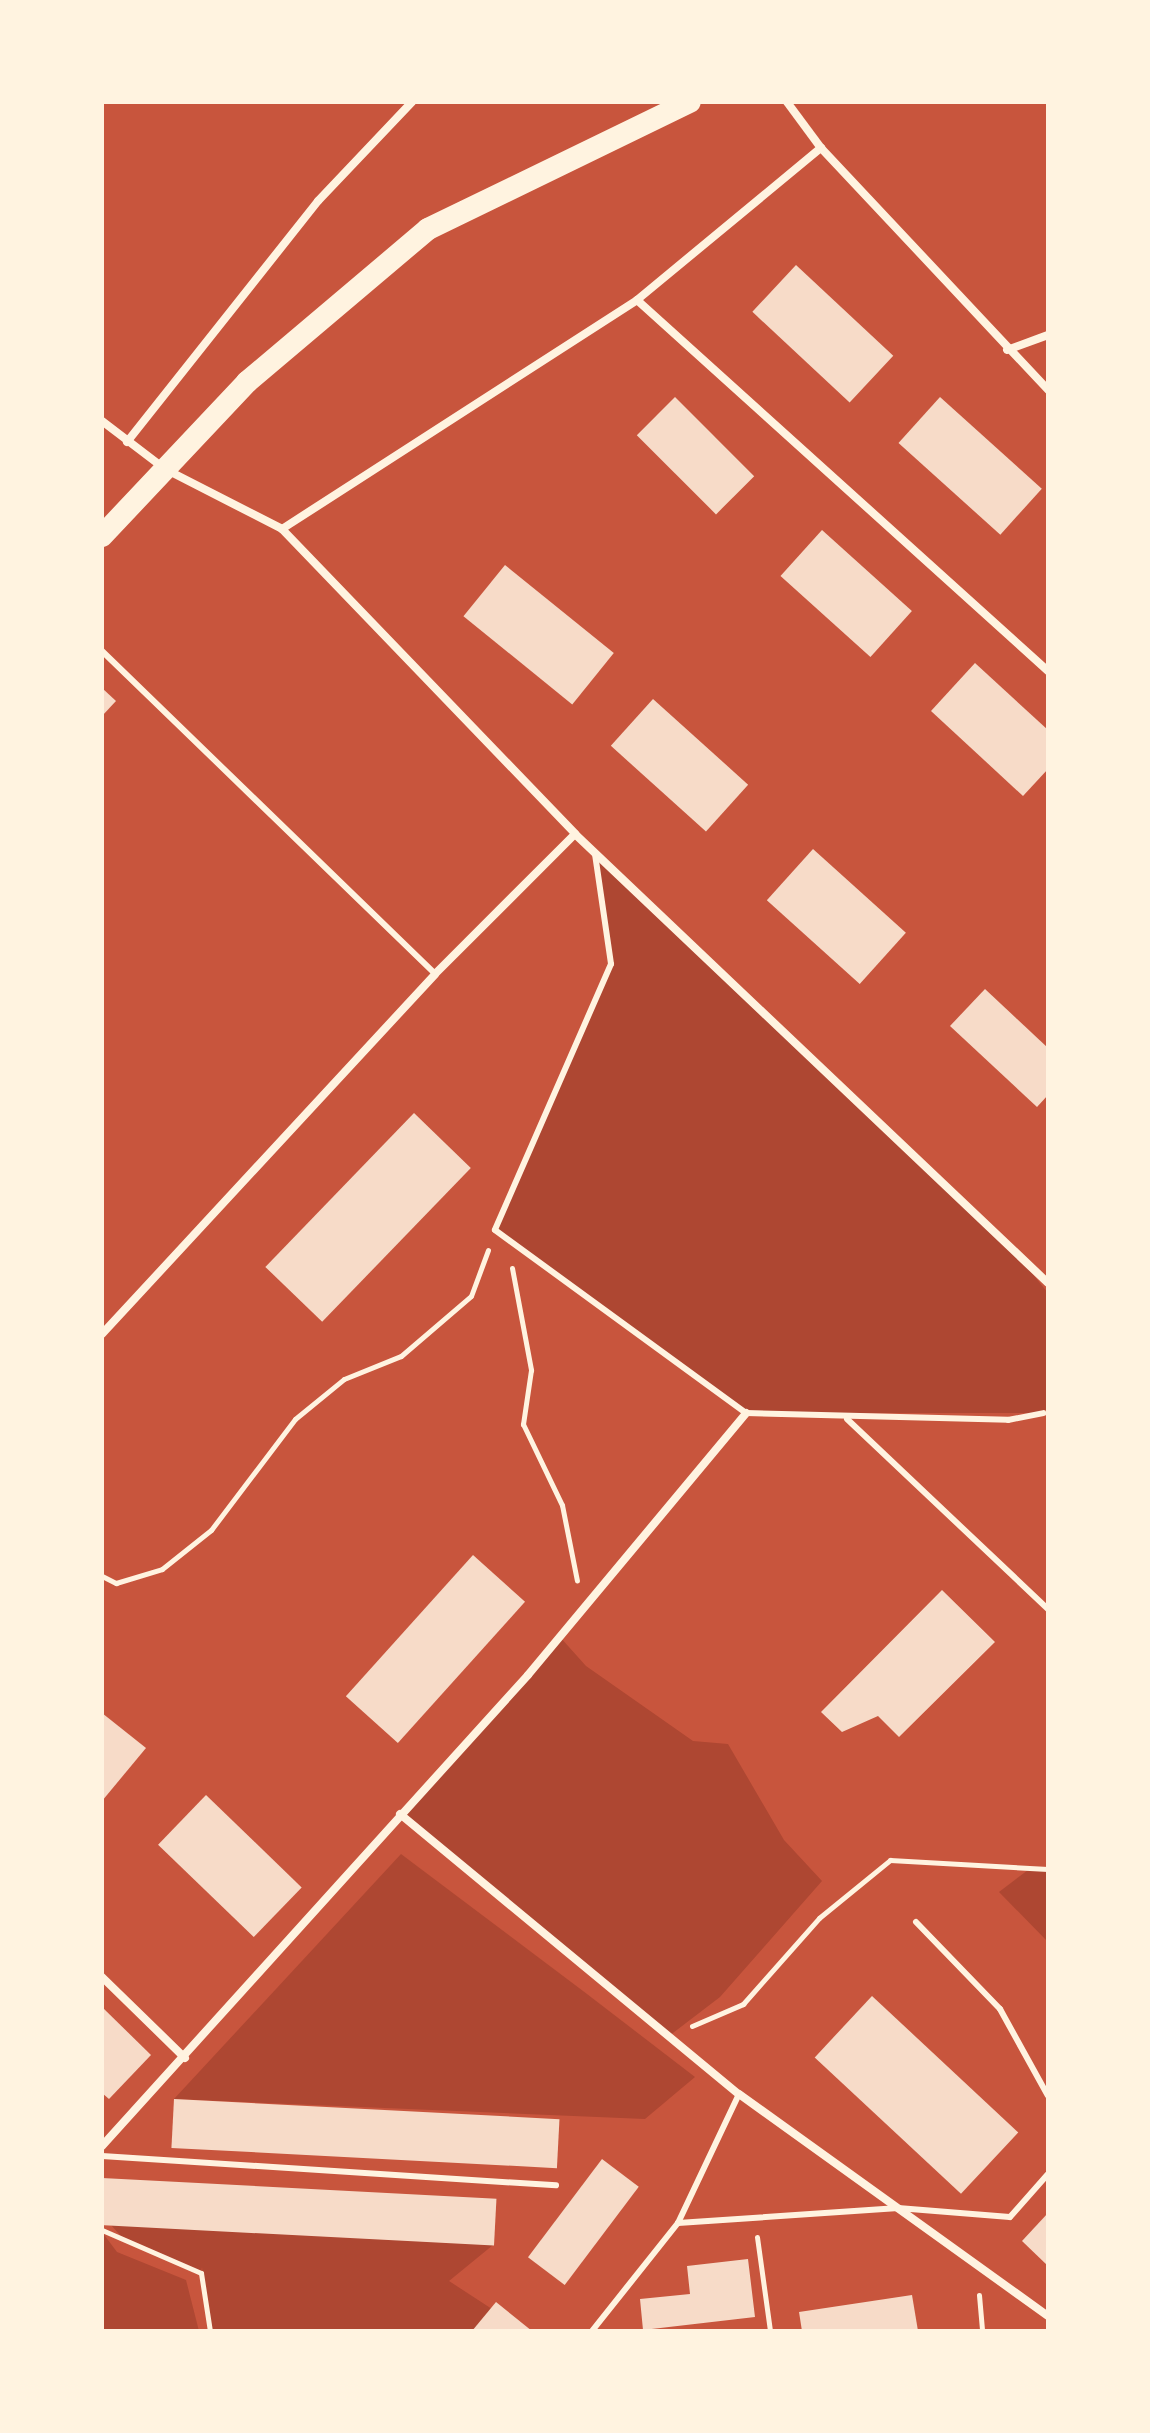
<!DOCTYPE html>
<style>
body{margin:0}
#map{position:relative;width:1150px;height:2433px;overflow:hidden;background:#c8553d;font-family:"DejaVu Sans",sans-serif}
div>[style]{position:absolute}
.green>*{inset:0;background:#ae4732}
.building>*{inset:0;background:#f7dbc8;transform-origin:0 0}
.path>*{height:5px;margin:-2.5px;padding:0 2.5px;transform-origin:2.5px;border-radius:2.5px;background:#fff3e0}
.service>*{height:6px;margin:-3px;padding:0 3px;transform-origin:3px;border-radius:3px;background:#fff3e0}
.minor>*{height:8px;margin:-4px;padding:0 4px;transform-origin:4px;border-radius:4px;background:#fff3e0}
.trunk>*{height:22px;margin:-11px;padding:0 11px;transform-origin:11px;border-radius:11px;background:#fff3e0}
span{translate:-50% -50%;white-space:nowrap;text-align:center;line-height:1.15;-webkit-text-stroke:6px #fff3e0;paint-order:stroke}
.frame{position:absolute;inset:0;border:104px solid #fff3e0;pointer-events:none}
</style>
<div id="map">
<div class="green">
<div style="clip-path:polygon(595px 854px,1010px 1246px,1048px 1293px,1048px 1407px,1043px 1413px,746px 1413px,495px 1230px,611px 964px)"></div>
<div style="clip-path:polygon(560px 1637px,586px 1666px,693px 1741px,728px 1744px,784px 1840px,822px 1881px,720px 1997px,669px 2036px,400px 1815px)"></div>
<div style="clip-path:polygon(401px 1854px,587px 1994px,695px 2077px,645px 2119px,174px 2099px)"></div>
<div style="clip-path:polygon(1048px 1869px,1048px 1942px,999px 1892px,1028px 1870px)"></div>
<div style="clip-path:polygon(111px 2225px,493px 2245px,449px 2281px,492px 2309px,474px 2331px,209px 2331px,202px 2267px,201px 2273px,128px 2244px)"></div>
<div style="clip-path:polygon(102px 2232px,117px 2252px,186px 2280px,199px 2331px,102px 2331px)"></div>
</div>
<div class="building">
<div style="left:796px;top:265px;width:133px;height:64px;rotate:43deg"></div>
<div style="left:675px;top:397px;width:112px;height:54px;rotate:45deg"></div>
<div style="left:940px;top:397px;width:137px;height:62px;rotate:42deg"></div>
<div style="left:822px;top:530px;width:121px;height:62px;rotate:42deg"></div>
<div style="left:505px;top:565px;width:140px;height:66px;rotate:39deg"></div>
<div style="clip-path:polygon(975px 663px,1048px 730px,1048px 769px,1023px 796px,931px 711px)"></div>
<div style="clip-path:polygon(102px 688px,116px 701px,102px 716px)"></div>
<div style="left:653px;top:699px;width:128px;height:63px;rotate:42deg"></div>
<div style="left:813px;top:849px;width:125px;height:69px;rotate:42deg"></div>
<div style="clip-path:polygon(985px 989px,1048px 1048px,1048px 1095px,1037px 1107px,950px 1026px)"></div>
<div style="left:414px;top:1113px;width:79px;height:214px;rotate:44deg"></div>
<div style="left:473px;top:1555px;width:70px;height:190px;rotate:42deg"></div>
<div style="clip-path:polygon(942px 1590px,995px 1642px,899px 1737px,878px 1716px,842px 1732px,821px 1712px)"></div>
<div style="clip-path:polygon(102px 1713px,146px 1748px,102px 1801px)"></div>
<div style="left:206px;top:1795px;width:133px;height:69px;rotate:44deg"></div>
<div style="left:872px;top:1996px;width:200px;height:84px;rotate:43deg"></div>
<div style="clip-path:polygon(102px 2007px,151px 2055px,109px 2099px,102px 2093px)"></div>
<div style="left:174px;top:2099px;width:386px;height:49px;rotate:3deg"></div>
<div style="left:602px;top:2159px;width:46px;height:123px;rotate:37deg"></div>
<div style="left:102px;top:2178px;width:395px;height:47px;rotate:3deg"></div>
<div style="clip-path:polygon(1048px 2213px,1048px 2266px,1022px 2241px)"></div>
<div style="clip-path:polygon(748px 2259px,755px 2317px,643px 2330px,640px 2299px,690px 2294px,687px 2266px)"></div>
<div style="clip-path:polygon(912px 2295px,918px 2331px,802px 2331px,799px 2312px)"></div>
<div style="clip-path:polygon(496px 2302px,532px 2331px,472px 2331px)"></div>
</div>
<div class="path">
<div style="left:512px;top:1268px;width:104px;rotate:79.4deg"></div>
<div style="left:531px;top:1370px;width:55px;rotate:98.4deg"></div>
<div style="left:523px;top:1424px;width:90px;rotate:64.3deg"></div>
<div style="left:562px;top:1505px;width:77px;rotate:78.8deg"></div>
<div style="left:102px;top:1576px;width:16px;rotate:27deg"></div>
<div style="left:116px;top:1583px;width:48px;rotate:-16.9deg"></div>
<div style="left:162px;top:1569px;width:63px;rotate:-38.5deg"></div>
<div style="left:211px;top:1530px;width:139px;rotate:-52.9deg"></div>
<div style="left:295px;top:1419px;width:63px;rotate:-39.2deg"></div>
<div style="left:344px;top:1379px;width:61px;rotate:-22deg"></div>
<div style="left:401px;top:1356px;width:92px;rotate:-40.6deg"></div>
<div style="left:471px;top:1296px;width:49px;rotate:-69.7deg"></div>
<div style="left:692px;top:2026px;width:56px;rotate:-23.3deg"></div>
<div style="left:743px;top:2004px;width:115px;rotate:-48.5deg"></div>
<div style="left:819px;top:1918px;width:92px;rotate:-39.2deg"></div>
<div style="left:890px;top:1860px;width:158px;rotate:3.3deg"></div>
<div style="left:102px;top:2230px;width:108px;rotate:23.5deg"></div>
<div style="left:201px;top:2273px;width:59px;rotate:81.2deg"></div>
<div style="left:757px;top:2237px;width:95px;rotate:82.1deg"></div>
<div style="left:979px;top:2295px;width:36px;rotate:85deg"></div>
</div>
<div class="service">
<div style="left:102px;top:651px;width:464px;rotate:44.1deg"></div>
<div style="left:595px;top:854px;width:111px;rotate:81.7deg"></div>
<div style="left:611px;top:964px;width:290px;rotate:113.6deg"></div>
<div style="left:495px;top:1230px;width:311px;rotate:36.1deg"></div>
<div style="left:746px;top:1413px;width:262px;rotate:1.5deg"></div>
<div style="left:1008px;top:1420px;width:36px;rotate:-11deg"></div>
<div style="left:847px;top:1419px;width:277px;rotate:43.4deg"></div>
<div style="left:916px;top:1922px;width:121px;rotate:46deg"></div>
<div style="left:1000px;top:2009px;width:99px;rotate:61.1deg"></div>
<div style="left:102px;top:2156px;width:455px;rotate:3.7deg"></div>
<div style="left:678px;top:2223px;width:143px;rotate:-64.7deg"></div>
<div style="left:592px;top:2331px;width:138px;rotate:-51.5deg"></div>
<div style="left:678px;top:2223px;width:221px;rotate:-3.9deg"></div>
<div style="left:898px;top:2208px;width:112px;rotate:4.6deg"></div>
<div style="left:1010px;top:2217px;width:57px;rotate:-48.5deg"></div>
</div>
<div class="minor">
<div style="left:821px;top:148px;width:332px;rotate:46.8deg"></div>
<div style="left:637px;top:300px;width:554px;rotate:42.07deg"></div>
<div style="left:1007px;top:350px;width:44px;rotate:-20.1deg"></div>
<div style="left:102px;top:421px;width:79px;rotate:37.3deg"></div>
<div style="left:165px;top:469px;width:131px;rotate:27.1deg"></div>
<div style="left:282px;top:529px;width:423px;rotate:46.1deg"></div>
<div style="left:575px;top:834px;width:652px;rotate:43.51deg"></div>
<div style="left:127px;top:442px;width:308px;rotate:-51.6deg"></div>
<div style="left:318px;top:201px;width:137px;rotate:-46.5deg"></div>
<div style="left:282px;top:529px;width:422px;rotate:-32.8deg"></div>
<div style="left:637px;top:300px;width:239px;rotate:-39.6deg"></div>
<div style="left:821px;top:148px;width:57px;rotate:-126.5deg"></div>
<div style="left:102px;top:1334px;width:490px;rotate:-47.2deg"></div>
<div style="left:435px;top:974px;width:198px;rotate:-45deg"></div>
<div style="left:400px;top:1814px;width:440px;rotate:39.6deg"></div>
<div style="left:739px;top:2094px;width:380px;rotate:35.7deg"></div>
<div style="left:102px;top:1977px;width:116px;rotate:44.3deg"></div>
<div style="left:102px;top:2146px;width:635px;rotate:-47.87deg"></div>
<div style="left:528px;top:1675px;width:341px;rotate:-50.2deg"></div>
</div>
<div class="trunk">
<div style="left:102px;top:536px;width:212px;rotate:-46.7deg"></div>
<div style="left:247px;top:382px;width:237px;rotate:-40.2deg"></div>
<div style="left:428px;top:229px;width:291px;rotate:-25.9deg"></div>
</div>
<div class="frame"></div>
</div>
